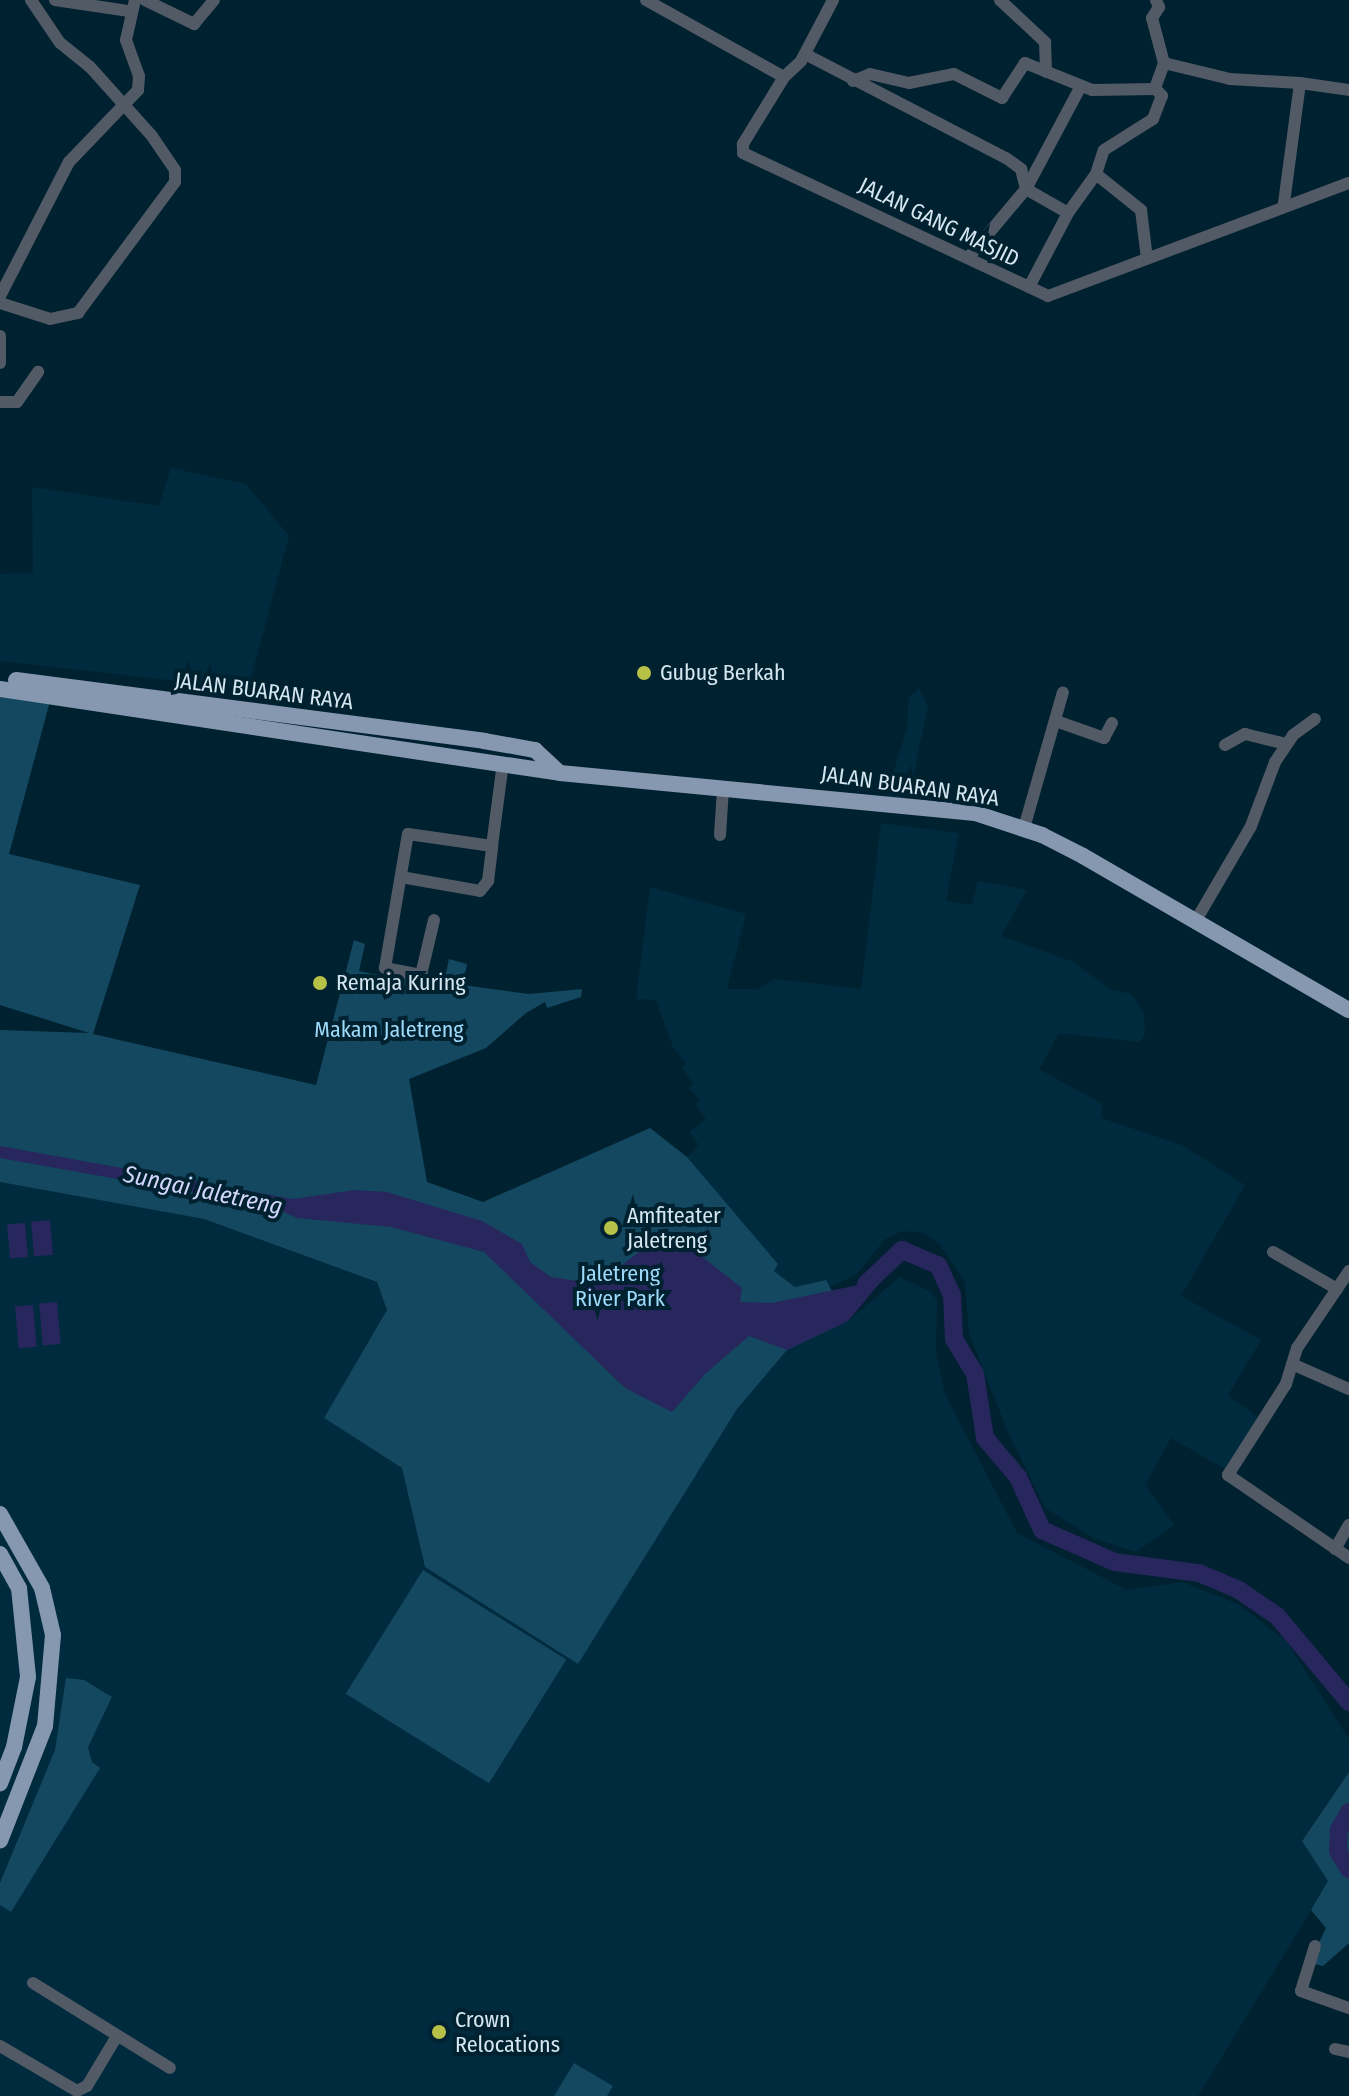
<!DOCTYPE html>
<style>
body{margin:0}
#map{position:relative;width:1349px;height:2096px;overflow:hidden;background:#002130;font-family:"Fira Sans Condensed",sans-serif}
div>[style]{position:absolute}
.built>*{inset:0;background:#002b3e}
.green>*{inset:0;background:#134860;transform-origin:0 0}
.water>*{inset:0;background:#27265d;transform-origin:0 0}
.river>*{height:18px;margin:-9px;padding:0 9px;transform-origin:9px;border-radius:9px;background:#27265d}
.minor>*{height:12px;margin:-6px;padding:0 6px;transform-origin:6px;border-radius:6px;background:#525a66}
.major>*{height:16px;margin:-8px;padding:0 8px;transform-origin:8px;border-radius:8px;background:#8698af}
.dots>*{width:22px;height:22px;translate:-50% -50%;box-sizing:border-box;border:4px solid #002130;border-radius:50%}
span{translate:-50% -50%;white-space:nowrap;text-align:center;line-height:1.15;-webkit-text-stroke:8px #002130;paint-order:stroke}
.street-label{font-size:22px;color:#d4e6f0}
.poi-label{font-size:22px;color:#d4e6f0}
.left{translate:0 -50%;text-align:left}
.park-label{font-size:22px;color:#9edaf9}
.water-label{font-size:24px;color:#d2d7fb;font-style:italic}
</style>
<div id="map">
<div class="built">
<div style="clip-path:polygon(171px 468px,246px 484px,289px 536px,248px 689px,0 661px,0 574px,33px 573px,32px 487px,159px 506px)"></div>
<div style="clip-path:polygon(919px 688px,928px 706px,913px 777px,904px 799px,888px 796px,899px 775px,893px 773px,907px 727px,909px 697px)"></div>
<div style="clip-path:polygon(881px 823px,959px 833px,946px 901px,972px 905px,978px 881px,1027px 890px,1001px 936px,1074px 962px,1109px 989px,1131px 994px,1144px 1013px,1145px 1034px,1140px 1042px,1059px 1033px,1039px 1069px,1102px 1104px,1101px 1118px,1182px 1145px,1245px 1185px,1181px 1296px,1261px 1340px,1228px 1395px,1259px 1418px,1225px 1469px,1171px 1438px,1145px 1485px,1174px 1525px,1136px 1552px,1095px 1539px,1045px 1508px,1007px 1430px,969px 1333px,965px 1282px,940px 1245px,924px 1233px,902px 1231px,885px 1239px,856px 1275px,827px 1288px,826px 1280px,795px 1287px,774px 1271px,778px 1264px,687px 1157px,699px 1145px,689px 1132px,706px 1119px,695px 1105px,700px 1101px,689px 1088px,693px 1083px,682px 1068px,686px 1064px,673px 1047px,656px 1000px,636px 999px,650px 887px,746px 914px,727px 989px,757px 989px,775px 979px,861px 989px)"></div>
<div style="clip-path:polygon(0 1182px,204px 1219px,377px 1282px,388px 1310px,324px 1418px,402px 1468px,425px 1567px,737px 1409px,787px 1350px,848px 1321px,900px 1277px,929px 1291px,937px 1300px,936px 1354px,945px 1394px,1017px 1533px,1127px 1590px,1182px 1582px,1238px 1604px,1287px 1642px,1349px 1739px,1349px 1772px,1302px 1840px,1329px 1881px,1198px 2096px,0 2096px)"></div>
</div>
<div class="green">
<div style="clip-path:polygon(0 695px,50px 701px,9px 854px,140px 885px,93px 1034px,316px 1085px,354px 940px,365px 944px,359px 971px,373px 974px,444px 982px,449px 959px,467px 964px,463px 985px,529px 994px,582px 989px,581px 997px,547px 1008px,545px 1002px,526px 1013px,486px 1048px,409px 1079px,427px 1182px,483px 1202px,650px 1128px,687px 1157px,778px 1264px,774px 1271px,795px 1287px,826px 1280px,848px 1321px,787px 1350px,737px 1409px,578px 1664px,425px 1567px,402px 1468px,324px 1418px,387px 1310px,377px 1282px,204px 1219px,0 1182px,0 1030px,89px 1033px,0 1005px)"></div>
<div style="left:423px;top:1570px;width:169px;height:146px;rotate:32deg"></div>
<div style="clip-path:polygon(66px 1678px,84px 1680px,112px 1697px,88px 1747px,92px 1762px,100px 1768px,11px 1912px,0 1905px,0 1883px,55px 1750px)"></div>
<div style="clip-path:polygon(1349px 1772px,1349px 1943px,1323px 1966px,1309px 1963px,1326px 1928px,1311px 1910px,1328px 1881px,1302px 1841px)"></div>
<div style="clip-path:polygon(574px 2063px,613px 2086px,607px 2096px,554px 2096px)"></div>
</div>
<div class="water">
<div style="clip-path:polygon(0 1146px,293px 1199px,355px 1190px,387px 1192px,482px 1221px,522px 1244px,530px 1262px,551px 1277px,597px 1284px,668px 1230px,742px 1288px,740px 1302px,772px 1303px,858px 1285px,880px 1264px,884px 1278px,848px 1321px,787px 1350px,749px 1336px,705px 1374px,672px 1412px,625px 1388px,484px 1252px,391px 1227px,297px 1218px,274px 1207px,0 1158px)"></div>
<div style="left:50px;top:1220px;width:35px;height:19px;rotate:85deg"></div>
<div style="left:25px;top:1223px;width:34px;height:18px;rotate:85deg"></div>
<div style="left:57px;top:1302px;width:42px;height:18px;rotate:85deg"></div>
<div style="left:33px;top:1305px;width:42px;height:18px;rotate:85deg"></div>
</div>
<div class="river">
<div style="left:866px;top:1284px;width:50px;rotate:-43.4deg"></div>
<div style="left:902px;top:1250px;width:39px;rotate:23deg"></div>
<div style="left:938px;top:1265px;width:33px;rotate:65deg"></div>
<div style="left:952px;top:1295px;width:44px;rotate:87.4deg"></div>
<div style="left:954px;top:1339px;width:41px;rotate:59deg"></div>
<div style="left:975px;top:1374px;width:65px;rotate:81.1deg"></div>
<div style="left:985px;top:1438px;width:51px;rotate:49.8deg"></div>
<div style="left:1018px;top:1477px;width:58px;rotate:65.6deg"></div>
<div style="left:1042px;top:1530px;width:80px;rotate:23.7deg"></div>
<div style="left:1115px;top:1562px;width:85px;rotate:7.5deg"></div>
<div style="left:1199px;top:1573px;width:43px;rotate:23deg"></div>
<div style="left:1239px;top:1590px;width:46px;rotate:34.4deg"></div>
<div style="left:1277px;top:1616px;width:112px;rotate:50.1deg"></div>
<div style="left:1349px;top:1812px;width:21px;rotate:119deg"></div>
<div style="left:1339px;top:1830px;width:21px;rotate:93deg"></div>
<div style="left:1338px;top:1851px;width:21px;rotate:59deg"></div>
</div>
<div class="minor">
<div style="left:55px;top:0;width:75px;rotate:8.5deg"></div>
<div style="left:145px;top:0;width:55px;rotate:26.1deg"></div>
<div style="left:194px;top:24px;width:31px;rotate:-50deg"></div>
<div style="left:646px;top:0;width:158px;rotate:29.2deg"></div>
<div style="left:784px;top:77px;width:79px;rotate:121.5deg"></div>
<div style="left:743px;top:144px;width:9px;rotate:90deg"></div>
<div style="left:743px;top:153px;width:337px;rotate:25.1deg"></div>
<div style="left:1048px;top:296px;width:322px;rotate:-20.6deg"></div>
<div style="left:1000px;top:0;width:62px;rotate:43deg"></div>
<div style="left:1045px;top:42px;width:30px;rotate:88deg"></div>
<div style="left:1156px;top:0;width:8px;rotate:67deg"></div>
<div style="left:1159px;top:7px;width:13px;rotate:122deg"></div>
<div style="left:1152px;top:18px;width:47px;rotate:75.1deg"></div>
<div style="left:805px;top:54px;width:226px;rotate:27.4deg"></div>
<div style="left:1006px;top:158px;width:19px;rotate:36deg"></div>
<div style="left:1021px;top:169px;width:21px;rotate:76deg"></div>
<div style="left:1026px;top:189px;width:48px;rotate:29.7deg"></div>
<div style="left:784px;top:77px;width:23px;rotate:-43deg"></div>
<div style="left:801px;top:61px;width:69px;rotate:-62.3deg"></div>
<div style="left:853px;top:81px;width:18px;rotate:-22deg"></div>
<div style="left:870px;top:74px;width:40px;rotate:13deg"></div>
<div style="left:909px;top:83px;width:46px;rotate:-11.3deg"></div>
<div style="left:954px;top:74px;width:54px;rotate:26.6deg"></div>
<div style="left:1002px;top:98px;width:42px;rotate:-56.7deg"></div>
<div style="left:1025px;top:63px;width:72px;rotate:21.9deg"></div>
<div style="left:1092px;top:90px;width:63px;rotate:-0.9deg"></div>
<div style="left:1300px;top:83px;width:49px;rotate:8.1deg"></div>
<div style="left:1096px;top:174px;width:58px;rotate:38.7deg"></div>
<div style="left:1141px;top:210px;width:49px;rotate:83deg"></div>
<div style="left:968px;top:258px;width:90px;rotate:-50deg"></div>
<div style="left:1026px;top:189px;width:117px;rotate:-61.9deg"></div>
<div style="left:1029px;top:287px;width:84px;rotate:-62.2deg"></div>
<div style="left:1068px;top:213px;width:48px;rotate:-54.3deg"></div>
<div style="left:1096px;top:174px;width:25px;rotate:-72deg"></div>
<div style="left:1104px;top:150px;width:58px;rotate:-32.3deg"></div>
<div style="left:1153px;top:119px;width:25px;rotate:-69deg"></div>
<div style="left:1162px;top:96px;width:11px;rotate:-131deg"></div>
<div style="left:1155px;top:88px;width:27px;rotate:-70deg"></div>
<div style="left:1164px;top:63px;width:68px;rotate:13.6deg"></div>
<div style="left:1230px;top:79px;width:70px;rotate:3.3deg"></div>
<div style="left:1300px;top:83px;width:121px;rotate:97.6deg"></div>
<div style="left:0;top:296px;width:151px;rotate:-62.8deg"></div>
<div style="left:69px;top:162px;width:100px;rotate:-46.2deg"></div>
<div style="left:138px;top:90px;width:14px;rotate:-86deg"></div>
<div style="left:139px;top:76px;width:38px;rotate:-110deg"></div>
<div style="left:126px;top:40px;width:41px;rotate:-77.3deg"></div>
<div style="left:0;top:303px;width:52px;rotate:17.7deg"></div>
<div style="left:50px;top:319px;width:29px;rotate:-12deg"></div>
<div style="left:78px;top:313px;width:163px;rotate:-53.5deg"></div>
<div style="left:175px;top:182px;width:12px;rotate:-90deg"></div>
<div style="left:175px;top:170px;width:41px;rotate:-124.1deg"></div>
<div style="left:152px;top:136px;width:93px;rotate:-131.9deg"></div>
<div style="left:90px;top:67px;width:38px;rotate:-141deg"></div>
<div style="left:60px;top:43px;width:52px;rotate:-124deg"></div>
<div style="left:0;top:336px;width:27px;rotate:90deg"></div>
<div style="left:0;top:402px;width:17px"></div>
<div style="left:17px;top:402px;width:37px;rotate:-55deg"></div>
<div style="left:1056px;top:721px;width:51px;rotate:19.5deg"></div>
<div style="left:1104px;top:738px;width:17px;rotate:-62deg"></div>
<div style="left:1225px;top:745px;width:23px;rotate:-29deg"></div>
<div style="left:1245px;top:734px;width:42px;rotate:13.7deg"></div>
<div style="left:1024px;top:828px;width:141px;rotate:-74deg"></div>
<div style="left:720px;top:835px;width:46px;rotate:-86.3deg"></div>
<div style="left:401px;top:877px;width:80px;rotate:10deg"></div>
<div style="left:480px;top:891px;width:13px;rotate:-51deg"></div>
<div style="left:488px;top:881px;width:35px;rotate:-83deg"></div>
<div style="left:434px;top:920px;width:57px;rotate:103.3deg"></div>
<div style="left:421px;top:975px;width:37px;rotate:-169deg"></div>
<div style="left:385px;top:968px;width:136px;rotate:-80.3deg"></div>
<div style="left:408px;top:834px;width:85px;rotate:8.1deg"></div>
<div style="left:492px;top:846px;width:84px;rotate:-82.5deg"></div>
<div style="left:1195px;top:922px;width:111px;rotate:-59.7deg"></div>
<div style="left:1251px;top:826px;width:68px;rotate:-69.4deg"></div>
<div style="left:1275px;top:762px;width:32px;rotate:-56deg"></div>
<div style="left:1293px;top:735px;width:27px;rotate:-36deg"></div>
<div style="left:1273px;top:1252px;width:74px;rotate:30deg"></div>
<div style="left:1349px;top:1271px;width:93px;rotate:124deg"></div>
<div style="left:1297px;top:1348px;width:38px;rotate:107deg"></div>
<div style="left:1286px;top:1384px;width:108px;rotate:122.5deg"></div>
<div style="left:1228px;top:1475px;width:147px;rotate:34.4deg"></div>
<div style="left:1292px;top:1364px;width:62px;rotate:23.7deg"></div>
<div style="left:1335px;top:1549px;width:28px;rotate:-60deg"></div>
<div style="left:1315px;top:1946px;width:47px;rotate:107.3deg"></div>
<div style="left:1301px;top:1991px;width:51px;rotate:19.5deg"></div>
<div style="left:33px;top:1983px;width:161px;rotate:31.8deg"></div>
<div style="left:0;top:2046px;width:89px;rotate:30.3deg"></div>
<div style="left:77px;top:2091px;width:11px;rotate:-27deg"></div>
<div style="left:87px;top:2086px;width:58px;rotate:-59deg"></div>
<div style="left:1335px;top:2049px;width:14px;rotate:12deg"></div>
</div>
<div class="major">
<div style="left:16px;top:680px;width:472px;rotate:7.4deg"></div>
<div style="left:484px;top:741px;width:52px;rotate:10deg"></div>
<div style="left:535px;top:750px;width:33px;rotate:43deg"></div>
<div style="left:0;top:689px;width:566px;rotate:8.53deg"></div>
<div style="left:560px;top:773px;width:417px;rotate:5.5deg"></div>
<div style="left:975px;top:813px;width:71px;rotate:18.2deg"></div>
<div style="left:1042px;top:835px;width:46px;rotate:27.1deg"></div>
<div style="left:1083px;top:856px;width:307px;rotate:30.1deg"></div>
<div style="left:0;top:1514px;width:85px;rotate:60.4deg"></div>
<div style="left:42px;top:1588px;width:48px;rotate:76.8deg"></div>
<div style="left:53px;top:1635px;width:91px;rotate:95deg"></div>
<div style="left:45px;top:1726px;width:123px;rotate:111.4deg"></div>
<div style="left:0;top:1554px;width:39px;rotate:61deg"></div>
<div style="left:19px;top:1588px;width:89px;rotate:84.2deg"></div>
<div style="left:28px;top:1677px;width:71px;rotate:101.3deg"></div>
<div style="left:14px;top:1747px;width:39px;rotate:111deg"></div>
</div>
<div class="dots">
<div style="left:644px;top:673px;background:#b8c147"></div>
<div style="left:320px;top:983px;background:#b8c147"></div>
<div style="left:611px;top:1228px;background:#b8c147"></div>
<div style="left:439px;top:2032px;background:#b8c147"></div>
</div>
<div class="street-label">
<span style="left:939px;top:222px;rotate:26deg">JALAN GANG MASJID</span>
<span style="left:264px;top:691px;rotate:7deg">JALAN BUARAN RAYA</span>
<span style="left:910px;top:786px;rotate:8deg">JALAN BUARAN RAYA</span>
</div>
<div class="poi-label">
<span class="left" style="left:660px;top:673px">Gubug Berkah</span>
<span class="left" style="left:336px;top:983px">Remaja Kuring</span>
<span class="left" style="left:627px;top:1228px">Amfiteater<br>Jaletreng</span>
<span class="left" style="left:455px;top:2032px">Crown<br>Relocations</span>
</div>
<div class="park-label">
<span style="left:389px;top:1030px">Makam Jaletreng</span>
<span style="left:620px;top:1286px">Jaletreng<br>River Park</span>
</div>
<div class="water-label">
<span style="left:203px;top:1191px;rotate:12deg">Sungai Jaletreng</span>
</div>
</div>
